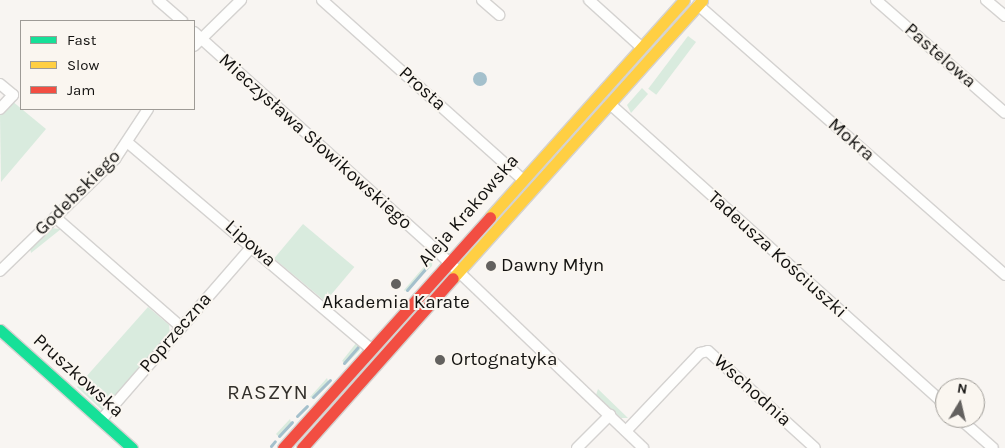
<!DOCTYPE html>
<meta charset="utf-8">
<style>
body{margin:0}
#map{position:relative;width:1005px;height:448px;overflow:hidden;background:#f8f5f2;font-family:Karla,sans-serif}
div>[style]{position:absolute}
.green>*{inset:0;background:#d9ebde;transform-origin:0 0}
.water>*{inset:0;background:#a4c0cc}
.round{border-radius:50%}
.stream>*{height:3px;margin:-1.5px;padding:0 1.5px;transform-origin:1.5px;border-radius:1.5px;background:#a4c0cc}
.roads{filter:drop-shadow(1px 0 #d4d2d0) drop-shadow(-1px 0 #d4d2d0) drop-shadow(0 1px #d4d2d0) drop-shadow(0 -1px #d4d2d0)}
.street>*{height:10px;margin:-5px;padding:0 5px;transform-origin:5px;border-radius:5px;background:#fefefd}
.fast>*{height:11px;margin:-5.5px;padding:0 5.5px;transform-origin:5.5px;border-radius:5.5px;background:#16e098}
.slow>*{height:11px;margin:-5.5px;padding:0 5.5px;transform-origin:5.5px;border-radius:5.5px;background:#ffcf43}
.jam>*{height:11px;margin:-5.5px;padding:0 5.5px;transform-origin:5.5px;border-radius:5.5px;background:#f24e42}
.dots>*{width:14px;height:14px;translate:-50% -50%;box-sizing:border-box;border:2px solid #faf6f0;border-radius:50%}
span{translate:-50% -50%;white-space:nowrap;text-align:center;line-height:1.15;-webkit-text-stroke:4px #faf6f0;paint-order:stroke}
.street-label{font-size:19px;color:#131210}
.poi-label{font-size:19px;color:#131210}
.left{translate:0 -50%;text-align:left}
.quarter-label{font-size:21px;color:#33302c;letter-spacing:1px}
.legend{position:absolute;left:20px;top:20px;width:175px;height:90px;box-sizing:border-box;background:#faf6f0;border:1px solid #9e9b96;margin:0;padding:6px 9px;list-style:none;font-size:15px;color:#131210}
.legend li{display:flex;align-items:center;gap:10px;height:25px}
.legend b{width:25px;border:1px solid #9e9b96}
.north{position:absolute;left:935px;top:378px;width:50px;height:50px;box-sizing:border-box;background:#faf6f0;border:1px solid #9e9b96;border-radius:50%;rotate:9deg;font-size:14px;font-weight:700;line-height:20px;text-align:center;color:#131210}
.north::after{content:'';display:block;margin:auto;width:18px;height:22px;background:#63615f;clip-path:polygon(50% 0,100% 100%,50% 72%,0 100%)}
</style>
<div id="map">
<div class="green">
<div style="left:688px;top:36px;width:10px;height:66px;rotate:37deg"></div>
<div style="clip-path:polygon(642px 88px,648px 94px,631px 113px,627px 105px)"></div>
<div style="clip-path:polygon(12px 101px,46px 129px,1px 182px,0 115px)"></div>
<div style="left:303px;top:224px;width:67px;height:45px;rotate:40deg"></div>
<div style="clip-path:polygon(50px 228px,61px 229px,31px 253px,30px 248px)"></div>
<div style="clip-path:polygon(433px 256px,432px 266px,405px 291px,404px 290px)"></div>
<div style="clip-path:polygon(148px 307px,169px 325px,170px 334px,102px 410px,77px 387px)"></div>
<div style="clip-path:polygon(357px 342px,360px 350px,346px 364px,342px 361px)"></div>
<div style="clip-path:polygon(327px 378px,329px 384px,314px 399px,310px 397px)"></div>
<div style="clip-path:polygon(598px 389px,628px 418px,621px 418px,596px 395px)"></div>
<div style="clip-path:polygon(290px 419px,292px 425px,280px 438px,276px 434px)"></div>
</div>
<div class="water">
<div class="round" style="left:473px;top:72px;width:14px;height:14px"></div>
</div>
<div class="stream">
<div style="left:407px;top:290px;width:30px;rotate:-49deg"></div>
<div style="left:344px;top:363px;width:21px;rotate:-49deg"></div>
<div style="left:313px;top:397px;width:24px;rotate:-45deg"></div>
<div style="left:297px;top:416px;width:14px;rotate:-45deg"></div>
<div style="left:279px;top:436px;width:19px;rotate:-47deg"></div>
<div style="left:271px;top:446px;width:6px;rotate:-51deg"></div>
</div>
<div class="roads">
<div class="street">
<div style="left:158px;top:0;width:32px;rotate:41deg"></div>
<div style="left:322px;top:0;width:267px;rotate:41.8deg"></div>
<div style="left:482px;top:0;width:23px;rotate:41deg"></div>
<div style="left:589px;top:0;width:70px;rotate:42.1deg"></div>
<div style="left:876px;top:0;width:171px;rotate:41.2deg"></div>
<div style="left:986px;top:0;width:25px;rotate:40deg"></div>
<div style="left:698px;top:5px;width:409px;rotate:41.3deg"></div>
<div style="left:194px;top:32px;width:324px;rotate:42deg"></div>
<div style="left:435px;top:249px;width:288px;rotate:43.7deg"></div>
<div style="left:194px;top:46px;width:66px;rotate:-44.4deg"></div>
<div style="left:0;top:84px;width:17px;rotate:40deg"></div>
<div style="left:13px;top:95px;width:19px;rotate:133deg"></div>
<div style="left:610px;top:104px;width:450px;rotate:41.9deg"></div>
<div style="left:127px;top:142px;width:320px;rotate:40.3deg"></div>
<div style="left:55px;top:217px;width:167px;rotate:41.1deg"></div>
<div style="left:0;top:271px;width:161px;rotate:-44.2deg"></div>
<div style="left:115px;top:159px;width:60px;rotate:-56.6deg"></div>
<div style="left:959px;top:418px;width:45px;rotate:41.4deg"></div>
<div style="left:101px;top:420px;width:230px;rotate:-49deg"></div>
<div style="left:626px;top:431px;width:108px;rotate:-46.5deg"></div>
<div style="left:700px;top:353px;width:8px;rotate:-14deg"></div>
<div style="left:708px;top:351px;width:144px;rotate:42.2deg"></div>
<div style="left:577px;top:448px;width:47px;rotate:-45deg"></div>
</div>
<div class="fast">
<div style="left:0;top:330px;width:177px;rotate:41.8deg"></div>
</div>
<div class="slow">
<div style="left:490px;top:217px;width:291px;rotate:-48.2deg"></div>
<div style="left:453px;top:278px;width:373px;rotate:-48.1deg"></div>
</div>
<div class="jam">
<div style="left:283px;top:448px;width:310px;rotate:-48.1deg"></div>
<div style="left:302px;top:448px;width:227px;rotate:-48.4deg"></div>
</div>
</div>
<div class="dots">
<div style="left:491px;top:266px;background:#63615f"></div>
<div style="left:396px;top:284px;background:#63615f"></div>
<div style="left:440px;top:360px;background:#63615f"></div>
</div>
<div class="street-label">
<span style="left:940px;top:56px;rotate:41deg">Pastelowa</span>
<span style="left:422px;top:89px;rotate:42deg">Prosta</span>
<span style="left:851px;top:140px;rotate:41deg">Mokra</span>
<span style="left:315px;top:142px;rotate:42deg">Mieczysława Słowikowskiego</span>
<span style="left:78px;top:193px;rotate:-45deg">Godebskiego</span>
<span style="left:469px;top:211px;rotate:-49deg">Aleja Krakowska</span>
<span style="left:250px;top:244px;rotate:41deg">Lipowa</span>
<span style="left:777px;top:255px;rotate:42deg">Tadeusza Kościuszki</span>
<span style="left:176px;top:333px;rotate:-49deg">Poprzeczna</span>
<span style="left:78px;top:376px;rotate:42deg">Pruszkowska</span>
<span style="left:752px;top:391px;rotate:42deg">Wschodnia</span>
</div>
<div class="poi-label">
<span class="left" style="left:501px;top:266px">Dawny Młyn</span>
<span style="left:396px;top:303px">Akademia Karate</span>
<span class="left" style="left:451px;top:360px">Ortognatyka</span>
</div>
<div class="quarter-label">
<span style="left:268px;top:392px">RASZYN</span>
</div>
<ul class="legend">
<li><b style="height:6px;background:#16e098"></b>Fast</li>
<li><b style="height:6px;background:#ffcf43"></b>Slow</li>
<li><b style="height:6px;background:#f24e42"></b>Jam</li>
</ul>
<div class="north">N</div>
</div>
